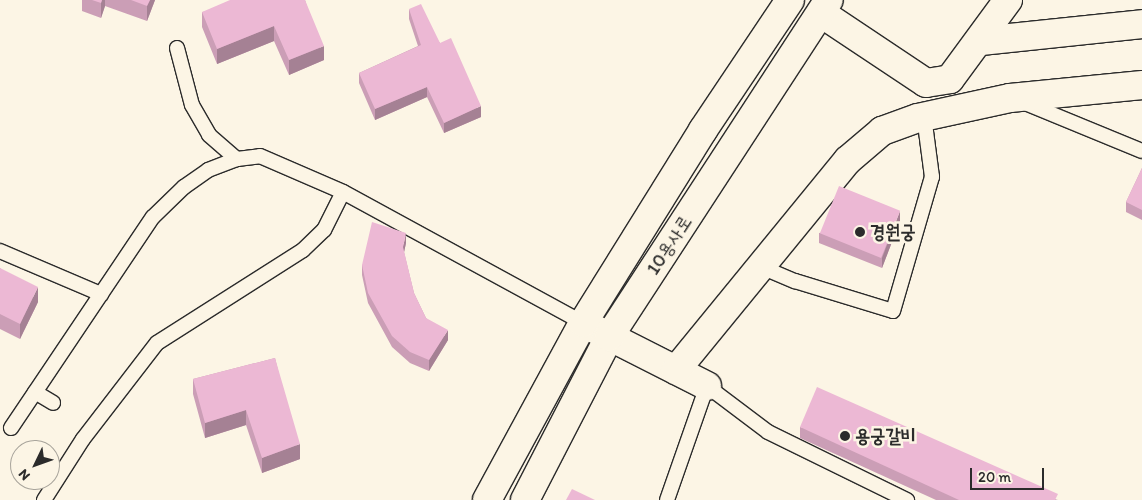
<!DOCTYPE html>
<meta charset="utf-8">
<style>
body{margin:0}
#map{position:relative;width:1142px;height:500px;overflow:hidden;background:#fcf5e5;font-family:Itim,"Poor Story",sans-serif}
div>[style]{position:absolute}
.roads{filter:drop-shadow(1px 0 #2b2b2b) drop-shadow(-1px 0 #2b2b2b) drop-shadow(0 1px #2b2b2b) drop-shadow(0 -1px #2b2b2b)}
.service>*{height:14px;margin:-7px;padding:0 7px;transform-origin:7px;border-radius:7px;background:#fcf5e5}
.minor>*{height:28px;margin:-14px;padding:0 14px;transform-origin:14px;border-radius:14px;background:#fcf5e5}
.tertiary>*{height:28px;margin:-14px;padding:0 14px;transform-origin:14px;border-radius:14px;background:#fcf5e5}
.wall>*{inset:0;background:#cb9eb6}
.shaded-wall>*{inset:0;background:#a58194}
.building>*{inset:0;background:#ecb8d4;transform-origin:0 0}
.dots>*{width:14px;height:14px;translate:-50% -50%;box-sizing:border-box;border:2px solid #fcf5e5;border-radius:50%}
span{translate:-50% -50%;white-space:nowrap;text-align:center;line-height:1.15;-webkit-text-stroke:5px #fcf5e5;paint-order:stroke}
.poi-label{font-size:19px;color:#2b2b2b;font-weight:700}
.left{translate:0 -50%;text-align:left}
.street-label{font-size:19px;color:#2b2b2b}
.north{position:absolute;left:10px;top:440px;width:50px;height:50px;box-sizing:border-box;background:#fcf5e5;border:1px solid #a8a49b;border-radius:50%;rotate:228deg;font-size:14px;font-weight:700;line-height:20px;text-align:center;color:#2b2b2b}
.north::after{content:'';display:block;margin:auto;width:18px;height:22px;background:#2b2b2b;clip-path:polygon(50% 0,100% 100%,50% 72%,0 100%)}
.scale{position:absolute;left:970px;top:468px;width:74px;height:22px;box-sizing:border-box;border:2px solid #2b2b2b;border-top:0;padding-left:6px;font-size:15px;line-height:18px;white-space:nowrap;color:#2b2b2b;-webkit-text-stroke:4px #fcf5e5;paint-order:stroke}
</style>
<div id="map">
<div class="roads">
<div class="service">
<div style="left:177px;top:48px;width:59px;rotate:75.3deg"></div>
<div style="left:192px;top:105px;width:34px;rotate:60deg"></div>
<div style="left:209px;top:135px;width:37px;rotate:41deg"></div>
<div style="left:1025px;top:103px;width:126px;rotate:22.3deg"></div>
<div style="left:0;top:251px;width:110px;rotate:23.1deg"></div>
<div style="left:759px;top:266px;width:39px;rotate:23deg"></div>
<div style="left:795px;top:281px;width:102px;rotate:17deg"></div>
<div style="left:893px;top:311px;width:140px;rotate:-73.8deg"></div>
<div style="left:932px;top:177px;width:62px;rotate:-97.5deg"></div>
<div style="left:35px;top:392px;width:21px;rotate:31deg"></div>
<div style="left:11px;top:428px;width:254px;rotate:-56.1deg"></div>
<div style="left:153px;top:217px;width:43px;rotate:-44.1deg"></div>
<div style="left:184px;top:187px;width:29px;rotate:-35deg"></div>
<div style="left:208px;top:170px;width:31px;rotate:-21deg"></div>
<div style="left:237px;top:159px;width:23px;rotate:-7deg"></div>
<div style="left:260px;top:156px;width:90px;rotate:23.4deg"></div>
<div style="left:343px;top:192px;width:273px;rotate:28.6deg"></div>
<div style="left:44px;top:500px;width:72px;rotate:-57.4deg"></div>
<div style="left:83px;top:439px;width:121px;rotate:-52.4deg"></div>
<div style="left:157px;top:343px;width:173px;rotate:-32.5deg"></div>
<div style="left:303px;top:250px;width:29px;rotate:-44deg"></div>
<div style="left:324px;top:230px;width:42px;rotate:-63.4deg"></div>
<div style="left:667px;top:500px;width:121px;rotate:-70.7deg"></div>
<div style="left:707px;top:386px;width:76px;rotate:37deg"></div>
<div style="left:768px;top:432px;width:155px;rotate:26.1deg"></div>
</div>
<div class="minor">
<div style="left:821px;top:13px;width:126px;rotate:33.7deg"></div>
<div style="left:926px;top:83px;width:24px;rotate:-9deg"></div>
<div style="left:950px;top:79px;width:98px;rotate:-53.7deg"></div>
<div style="left:981px;top:41px;width:162px;rotate:-6deg"></div>
<div style="left:583px;top:323px;width:139px;rotate:26.9deg"></div>
<div style="left:676px;top:370px;width:271px;rotate:-50.7deg"></div>
<div style="left:848px;top:160px;width:45px;rotate:-40.5deg"></div>
<div style="left:882px;top:131px;width:38px;rotate:-20deg"></div>
<div style="left:918px;top:118px;width:94px;rotate:-12.3deg"></div>
<div style="left:1010px;top:98px;width:133px;rotate:-5.6deg"></div>
</div>
<div class="tertiary">
<div style="left:487px;top:500px;width:201px;rotate:-61.5deg"></div>
<div style="left:583px;top:323px;width:227px;rotate:-58.1deg"></div>
<div style="left:703px;top:130px;width:156px;rotate:-56.2deg"></div>
<div style="left:525px;top:500px;width:183px;rotate:-62.7deg"></div>
<div style="left:609px;top:337px;width:402px;rotate:-56.9deg"></div>
</div>
</div>
<div class="wall">
<div style="clip-path:polygon(82px 0,155px 0,147px 21px,105px 6px,101px 18px,82px 11px)"></div>
<div style="clip-path:polygon(305px 0,324px 60px,289px 75px,274px 41px,217px 64px,202px 27px,202px 12px)"></div>
<div style="clip-path:polygon(409px 9px,440px 43px,481px 117px,444px 133px,427px 97px,375px 120px,359px 83px,359px 73px,418px 46px,409px 19px)"></div>
<div style="clip-path:polygon(1142px 168px,1142px 220px,1126px 212px,1126px 202px)"></div>
<div style="clip-path:polygon(900px 221px,882px 268px,819px 243px,819px 233px)"></div>
<div style="clip-path:polygon(406px 243px,404px 252px,414px 293px,426px 318px,448px 340px,429px 371px,410px 363px,392px 347px,368px 303px,362px 275px,362px 265px)"></div>
<div style="clip-path:polygon(0 268px,38px 302px,20px 339px,0 329px)"></div>
<div style="clip-path:polygon(275px 358px,300px 459px,262px 473px,246px 425px,205px 438px,193px 394px,193px 379px)"></div>
<div style="clip-path:polygon(800px 427px,1058px 500px,936px 500px,800px 438px)"></div>
</div>
<div class="shaded-wall">
<div style="clip-path:polygon(102px 0,105px 0,105px 6px,101px 18px,101px 3px)"></div>
<div style="clip-path:polygon(150px 0,155px 0,147px 21px,147px 6px)"></div>
<div style="clip-path:polygon(274px 26px,274px 41px,217px 64px,217px 49px)"></div>
<div style="clip-path:polygon(324px 46px,324px 60px,289px 75px,289px 60px)"></div>
<div style="clip-path:polygon(427px 87px,427px 97px,375px 120px,375px 109px)"></div>
<div style="clip-path:polygon(481px 106px,481px 117px,444px 133px,444px 123px)"></div>
<div style="clip-path:polygon(900px 211px,900px 221px,882px 268px,882px 258px)"></div>
<div style="clip-path:polygon(406px 233px,406px 243px,403px 257px,403px 247px)"></div>
<div style="clip-path:polygon(38px 287px,38px 302px,20px 339px,20px 324px)"></div>
<div style="clip-path:polygon(448px 330px,448px 340px,429px 371px,429px 360px)"></div>
<div style="clip-path:polygon(246px 410px,246px 425px,205px 438px,205px 423px)"></div>
<div style="clip-path:polygon(300px 444px,300px 459px,262px 473px,262px 458px)"></div>
</div>
<div class="building">
<div style="clip-path:polygon(92px 0,102px 0,101px 3px)"></div>
<div style="clip-path:polygon(131px 0,150px 0,147px 6px)"></div>
<div style="clip-path:polygon(230px 0,305px 0,324px 46px,289px 60px,274px 26px,217px 49px,202px 12px)"></div>
<div style="clip-path:polygon(421px 4px,440px 43px,451px 38px,481px 106px,444px 123px,427px 87px,375px 109px,359px 73px,421px 45px,409px 9px)"></div>
<div style="clip-path:polygon(1142px 168px,1142px 210px,1126px 202px)"></div>
<div style="left:839px;top:186px;width:66px;height:51px;rotate:22deg"></div>
<div style="clip-path:polygon(372px 222px,406px 233px,403px 247px,414px 293px,426px 318px,448px 330px,429px 360px,410px 352px,392px 336px,368px 293px,362px 265px)"></div>
<div style="clip-path:polygon(0 268px,38px 287px,20px 324px,0 314px)"></div>
<div style="clip-path:polygon(275px 358px,300px 444px,262px 458px,246px 410px,205px 423px,193px 379px)"></div>
<div style="clip-path:polygon(817px 387px,1058px 494px,1055px 500px,959px 500px,800px 427px)"></div>
<div style="clip-path:polygon(572px 489px,595px 500px,566px 500px)"></div>
</div>
<div class="dots">
<div style="left:860px;top:232px;background:#2b2b2b"></div>
<div style="left:845px;top:436px;background:#2b2b2b"></div>
</div>
<div class="poi-label">
<span class="left" style="left:870px;top:232px">경원궁</span>
<span class="left" style="left:855px;top:436px">용궁갈비</span>
</div>
<div class="street-label">
<span style="left:669px;top:245px;rotate:-57deg">10용사로</span>
</div>
<div class="north">N</div>
<div class="scale">20 m</div>
</div>
